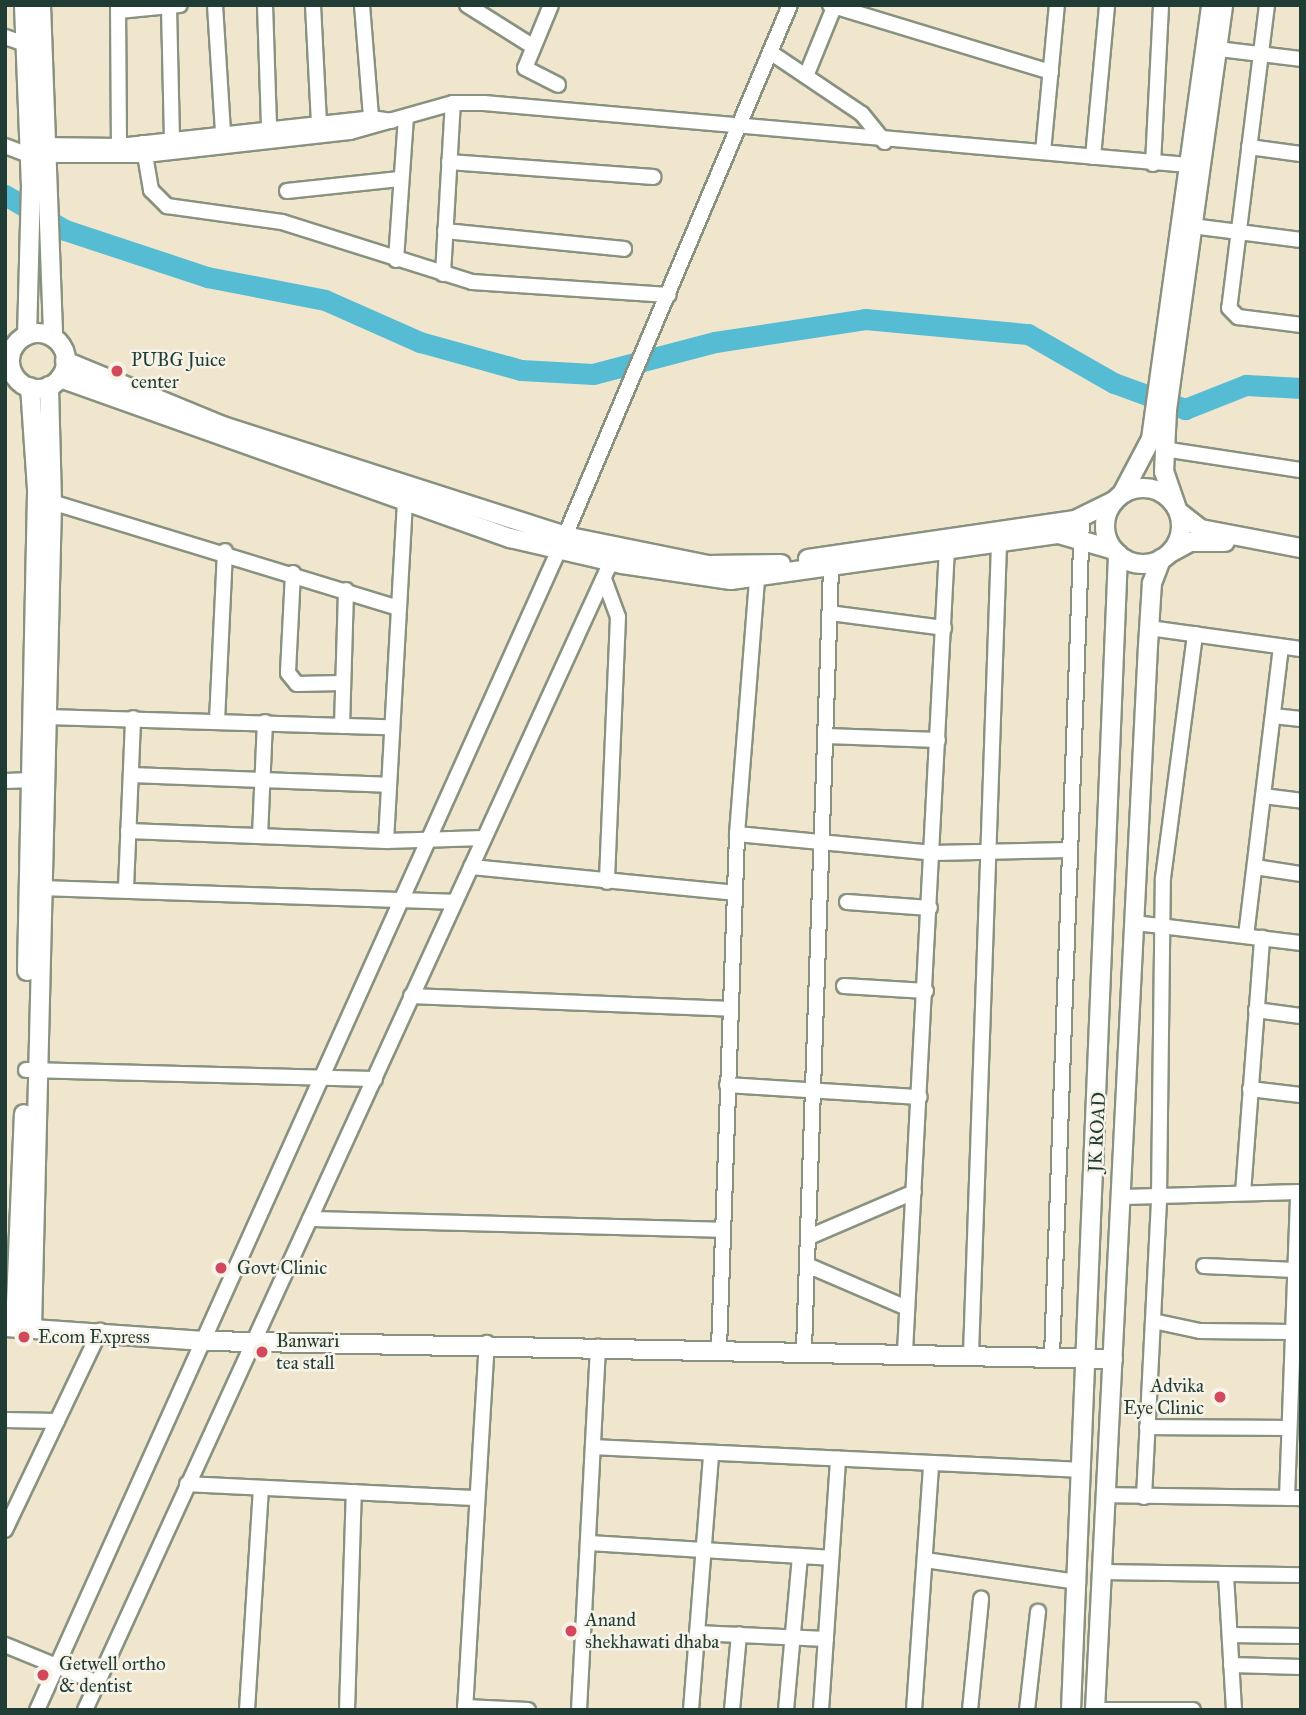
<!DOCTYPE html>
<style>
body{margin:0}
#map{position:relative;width:1306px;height:1715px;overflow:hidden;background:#f0e6cd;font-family:"IM FELL Great Primer",serif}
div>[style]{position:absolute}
.river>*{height:21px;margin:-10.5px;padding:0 10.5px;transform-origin:10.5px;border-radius:10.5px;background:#55bcd3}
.roads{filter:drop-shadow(2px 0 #889280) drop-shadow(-2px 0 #889280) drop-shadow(0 2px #889280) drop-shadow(0 -2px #889280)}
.minor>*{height:14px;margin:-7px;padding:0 7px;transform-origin:7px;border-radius:7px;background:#fff}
.tertiary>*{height:18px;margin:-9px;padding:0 9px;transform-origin:9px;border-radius:9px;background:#fff}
.tertiary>.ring{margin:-9px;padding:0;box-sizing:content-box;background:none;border:18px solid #fff;border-radius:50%}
.dots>*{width:19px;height:19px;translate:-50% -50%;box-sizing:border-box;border:4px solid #f7f3e8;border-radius:50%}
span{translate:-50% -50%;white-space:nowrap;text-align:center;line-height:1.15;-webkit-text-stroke:5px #f7f3e8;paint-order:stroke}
.poi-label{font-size:19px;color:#1f3d34}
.left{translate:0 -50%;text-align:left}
.right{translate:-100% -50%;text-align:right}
.street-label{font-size:19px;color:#1f3d34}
.frame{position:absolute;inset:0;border:7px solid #1f3d34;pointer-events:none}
</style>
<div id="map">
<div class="river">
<div style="left:5px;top:195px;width:69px;rotate:30.3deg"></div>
<div style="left:65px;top:230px;width:150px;rotate:18.3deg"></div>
<div style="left:207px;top:277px;width:120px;rotate:11deg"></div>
<div style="left:325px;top:300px;width:104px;rotate:23.9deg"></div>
<div style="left:420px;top:342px;width:105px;rotate:15.5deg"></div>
<div style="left:521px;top:370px;width:72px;rotate:3.2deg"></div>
<div style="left:593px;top:374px;width:126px;rotate:-14.7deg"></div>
<div style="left:715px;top:342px;width:152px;rotate:-8.7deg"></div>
<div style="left:865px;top:319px;width:164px;rotate:5.3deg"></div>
<div style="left:1028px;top:334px;width:99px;rotate:29.7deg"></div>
<div style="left:1114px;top:383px;width:76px;rotate:20.1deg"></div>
<div style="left:1185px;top:409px;width:66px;rotate:-21.5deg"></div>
<div style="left:1246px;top:385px;width:55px;rotate:3.1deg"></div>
</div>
<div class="roads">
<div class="minor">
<div style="left:118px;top:5px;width:147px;rotate:89.6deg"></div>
<div style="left:215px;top:5px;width:126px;rotate:86.4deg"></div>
<div style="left:265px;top:5px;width:123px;rotate:88.1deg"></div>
<div style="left:313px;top:5px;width:119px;rotate:87.1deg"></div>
<div style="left:362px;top:5px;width:113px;rotate:85.4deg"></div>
<div style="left:467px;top:5px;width:77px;rotate:32.2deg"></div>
<div style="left:551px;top:5px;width:68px;rotate:112.4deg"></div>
<div style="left:525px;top:68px;width:37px;rotate:27deg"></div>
<div style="left:830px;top:5px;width:231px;rotate:16.9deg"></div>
<div style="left:1267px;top:5px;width:305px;rotate:97.1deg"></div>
<div style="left:1229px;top:308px;width:13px;rotate:45deg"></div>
<div style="left:1238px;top:317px;width:64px;rotate:7.2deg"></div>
<div style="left:169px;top:7px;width:134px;rotate:88.7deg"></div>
<div style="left:119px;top:11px;width:61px;rotate:-5.6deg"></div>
<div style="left:5px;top:37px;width:21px;rotate:19deg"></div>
<div style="left:1210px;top:48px;width:92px;rotate:6.9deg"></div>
<div style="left:770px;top:52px;width:111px;rotate:34deg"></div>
<div style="left:862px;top:114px;width:36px;rotate:51deg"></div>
<div style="left:806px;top:76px;width:77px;rotate:-67.8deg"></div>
<div style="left:143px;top:143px;width:48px;rotate:80.3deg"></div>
<div style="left:151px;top:190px;width:23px;rotate:45deg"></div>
<div style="left:167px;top:206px;width:116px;rotate:7.9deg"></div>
<div style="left:282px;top:222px;width:199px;rotate:17.5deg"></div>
<div style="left:472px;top:282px;width:197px;rotate:3.8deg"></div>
<div style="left:38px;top:145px;width:81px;rotate:0.7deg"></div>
<div style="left:119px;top:146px;width:254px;rotate:-6.3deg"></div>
<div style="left:371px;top:118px;width:21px;rotate:8deg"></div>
<div style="left:5px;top:146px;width:26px;rotate:21deg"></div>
<div style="left:29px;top:155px;width:116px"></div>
<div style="left:145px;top:155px;width:206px;rotate:-6.4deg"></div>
<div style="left:350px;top:132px;width:107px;rotate:-15.7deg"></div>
<div style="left:453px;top:103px;width:31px"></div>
<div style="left:484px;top:103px;width:707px;rotate:5.03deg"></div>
<div style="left:1249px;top:147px;width:52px;rotate:7.7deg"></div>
<div style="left:1043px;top:152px;width:148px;rotate:-84.6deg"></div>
<div style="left:1093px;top:157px;width:153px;rotate:-84.7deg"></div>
<div style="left:449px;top:162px;width:205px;rotate:4.2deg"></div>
<div style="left:1153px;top:164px;width:159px;rotate:-87.1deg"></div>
<div style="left:287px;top:191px;width:113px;rotate:-6.1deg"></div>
<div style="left:1192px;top:226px;width:110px;rotate:7.3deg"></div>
<div style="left:445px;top:231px;width:180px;rotate:5.7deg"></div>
<div style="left:396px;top:260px;width:143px;rotate:-86deg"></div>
<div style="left:443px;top:274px;width:171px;rotate:-86.7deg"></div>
<div style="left:1163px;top:449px;width:140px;rotate:8.7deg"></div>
<div style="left:45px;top:500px;width:366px;rotate:17deg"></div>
<div style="left:293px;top:573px;width:100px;rotate:92.9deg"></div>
<div style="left:288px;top:673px;width:14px;rotate:51deg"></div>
<div style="left:297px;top:684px;width:44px;rotate:-1.3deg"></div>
<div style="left:604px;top:579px;width:40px;rotate:69.8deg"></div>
<div style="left:618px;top:617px;width:265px;rotate:92.4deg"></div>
<div style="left:830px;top:613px;width:115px;rotate:7.5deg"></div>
<div style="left:1149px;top:628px;width:153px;rotate:7.9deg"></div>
<div style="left:1273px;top:716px;width:28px;rotate:6deg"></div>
<div style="left:45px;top:717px;width:344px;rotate:1.7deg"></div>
<div style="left:217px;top:721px;width:170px;rotate:-87.3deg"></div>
<div style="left:342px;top:726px;width:136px;rotate:-88.3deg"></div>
<div style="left:826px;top:736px;width:112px;rotate:2deg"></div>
<div style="left:131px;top:775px;width:256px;rotate:2.2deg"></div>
<div style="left:5px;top:781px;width:34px;rotate:-2deg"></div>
<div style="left:1263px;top:796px;width:38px;rotate:7deg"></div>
<div style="left:128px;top:831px;width:258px;rotate:2.2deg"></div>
<div style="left:386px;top:841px;width:98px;rotate:-1.8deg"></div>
<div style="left:737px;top:834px;width:197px;rotate:5.5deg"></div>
<div style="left:933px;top:853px;width:136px;rotate:-1.3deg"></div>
<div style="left:260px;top:836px;width:114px;rotate:-87.5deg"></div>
<div style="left:386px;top:841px;width:340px;rotate:-86.8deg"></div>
<div style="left:471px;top:867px;width:265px;rotate:5.6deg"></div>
<div style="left:1255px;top:867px;width:47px;rotate:8.7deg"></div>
<div style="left:40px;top:888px;width:412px;rotate:1.9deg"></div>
<div style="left:126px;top:888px;width:170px;rotate:-87.6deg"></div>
<div style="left:847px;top:902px;width:83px;rotate:4.1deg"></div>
<div style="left:1135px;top:923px;width:167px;rotate:6.9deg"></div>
<div style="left:1246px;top:936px;width:291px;rotate:-83.1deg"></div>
<div style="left:844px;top:986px;width:82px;rotate:3.5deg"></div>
<div style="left:411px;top:996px;width:320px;rotate:2.3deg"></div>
<div style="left:1256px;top:1010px;width:45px;rotate:7.6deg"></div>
<div style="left:26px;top:1070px;width:349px;rotate:1.5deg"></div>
<div style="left:727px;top:1085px;width:193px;rotate:3.6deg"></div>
<div style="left:1250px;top:1089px;width:51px;rotate:6.7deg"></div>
<div style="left:1243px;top:1193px;width:256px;rotate:-85.7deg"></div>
<div style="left:1122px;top:1197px;width:179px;rotate:-1.6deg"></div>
<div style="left:310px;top:1219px;width:413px;rotate:1.5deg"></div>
<div style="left:809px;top:1237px;width:114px;rotate:-23.2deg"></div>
<div style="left:807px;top:1265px;width:109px;rotate:23.3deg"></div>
<div style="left:1204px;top:1266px;width:91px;rotate:2.5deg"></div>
<div style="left:1153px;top:1321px;width:48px;rotate:12deg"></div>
<div style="left:1200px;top:1331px;width:93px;rotate:0.6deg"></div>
<div style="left:719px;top:1348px;width:514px;rotate:-87.99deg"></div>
<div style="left:737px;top:834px;width:268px;rotate:-85.5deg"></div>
<div style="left:804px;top:1349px;width:782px;rotate:-88.02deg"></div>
<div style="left:905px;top:1352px;width:804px;rotate:-87.01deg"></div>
<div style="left:971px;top:1354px;width:811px;rotate:-88.02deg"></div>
<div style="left:1052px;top:1357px;width:840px;rotate:-87.95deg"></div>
<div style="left:5px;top:1420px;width:52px;rotate:1.1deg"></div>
<div style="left:1147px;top:1427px;width:142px;rotate:0.4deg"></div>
<div style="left:593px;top:1447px;width:489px;rotate:2.7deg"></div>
<div style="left:187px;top:1484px;width:290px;rotate:2.8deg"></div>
<div style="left:1106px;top:1495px;width:195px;rotate:0.9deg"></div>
<div style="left:1144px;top:1497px;width:301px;rotate:-87.1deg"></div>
<div style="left:1159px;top:1196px;width:318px;rotate:-89.3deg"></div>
<div style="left:1163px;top:878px;width:246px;rotate:-82.5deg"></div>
<div style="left:1287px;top:1498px;width:306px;rotate:-87.9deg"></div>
<div style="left:5px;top:1530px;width:221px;rotate:-64.5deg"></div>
<div style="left:588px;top:1543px;width:243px;rotate:3.5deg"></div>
<div style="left:925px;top:1560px;width:155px;rotate:8.2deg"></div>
<div style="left:1102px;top:1572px;width:199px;rotate:0.9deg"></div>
<div style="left:1226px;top:1575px;width:135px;rotate:86.6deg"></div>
<div style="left:697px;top:1633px;width:129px;rotate:2.7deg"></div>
<div style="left:1230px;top:1635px;width:71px;rotate:0.8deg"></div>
<div style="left:5px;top:1645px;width:100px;rotate:22.2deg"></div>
<div style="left:1231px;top:1665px;width:70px;rotate:1.6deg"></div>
<div style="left:465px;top:1707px;width:63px;rotate:2.7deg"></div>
<div style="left:37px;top:1710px;width:1287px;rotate:-65.78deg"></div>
<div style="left:565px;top:536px;width:577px;rotate:-67.04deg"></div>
<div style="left:85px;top:1710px;width:1273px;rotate:-65.39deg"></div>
<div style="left:247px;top:1710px;width:222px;rotate:-86.4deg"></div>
<div style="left:347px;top:1710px;width:218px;rotate:-88.2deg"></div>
<div style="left:465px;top:1710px;width:368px;rotate:-86.6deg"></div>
<div style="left:579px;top:1710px;width:364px;rotate:-87deg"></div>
<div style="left:691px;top:1710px;width:257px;rotate:-85.5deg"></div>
<div style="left:732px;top:1710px;width:76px;rotate:-84.7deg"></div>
<div style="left:786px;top:1710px;width:155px;rotate:-84.8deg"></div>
<div style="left:821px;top:1710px;width:252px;rotate:-86.1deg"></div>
<div style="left:914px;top:1710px;width:247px;rotate:-86deg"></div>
<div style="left:970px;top:1710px;width:112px;rotate:-84.3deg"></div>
<div style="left:1027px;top:1710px;width:99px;rotate:-83.6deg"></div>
<div style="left:1100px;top:1710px;width:93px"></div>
</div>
<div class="tertiary">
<div style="left:24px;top:5px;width:180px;rotate:87.8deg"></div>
<div style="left:31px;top:185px;width:150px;rotate:91.5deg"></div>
<div style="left:41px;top:5px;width:332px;rotate:87.9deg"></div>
<div class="ring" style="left:10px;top:333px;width:38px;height:38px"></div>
<div style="left:65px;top:361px;width:171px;rotate:22.4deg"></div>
<div style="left:223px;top:426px;width:359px;rotate:17.8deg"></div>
<div style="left:565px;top:536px;width:145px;rotate:11.5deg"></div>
<div style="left:707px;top:565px;width:74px;rotate:-0.8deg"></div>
<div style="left:60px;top:378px;width:478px;rotate:19.6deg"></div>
<div style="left:510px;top:538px;width:115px;rotate:13.1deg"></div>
<div style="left:622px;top:564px;width:110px;rotate:8.4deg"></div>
<div style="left:731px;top:580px;width:331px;rotate:-8deg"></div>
<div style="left:1059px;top:534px;width:57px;rotate:16.2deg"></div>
<div class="ring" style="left:1105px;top:488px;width:58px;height:58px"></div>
<div style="left:1122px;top:494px;width:62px;rotate:-62.2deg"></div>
<div style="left:1151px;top:439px;width:438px;rotate:-82.1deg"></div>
<div style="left:1176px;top:506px;width:36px;rotate:-109deg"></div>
<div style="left:1164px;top:472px;width:62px;rotate:-87.2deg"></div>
<div style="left:1167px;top:410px;width:409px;rotate:-82.1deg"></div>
<div style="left:1179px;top:512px;width:28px;rotate:38deg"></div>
<div style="left:1201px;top:529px;width:102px;rotate:10.8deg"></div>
<div style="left:1172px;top:552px;width:21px;rotate:-29deg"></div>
<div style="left:1190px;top:542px;width:35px"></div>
<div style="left:808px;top:559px;width:270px;rotate:-8.3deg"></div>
<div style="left:1075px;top:520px;width:43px;rotate:-26deg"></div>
<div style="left:27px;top:971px;width:482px;rotate:-88.8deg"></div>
<div style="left:37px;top:489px;width:102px;rotate:-93.9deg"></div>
<div style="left:5px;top:1327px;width:201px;rotate:4deg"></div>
<div style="left:206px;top:1341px;width:907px;rotate:1.14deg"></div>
<div style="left:15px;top:1327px;width:213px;rotate:-87.6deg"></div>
<div style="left:32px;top:1328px;width:826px;rotate:-88.61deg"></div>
<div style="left:52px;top:502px;width:116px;rotate:-91.5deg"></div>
<div style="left:1071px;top:1710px;width:1157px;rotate:-87.67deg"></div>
<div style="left:1095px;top:1710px;width:1065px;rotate:-87.15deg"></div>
<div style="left:1148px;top:646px;width:63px;rotate:-86.4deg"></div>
<div style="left:1152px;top:583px;width:26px;rotate:-69deg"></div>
</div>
</div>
<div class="dots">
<div style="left:117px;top:371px;background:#d1495b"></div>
<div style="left:221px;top:1268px;background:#d1495b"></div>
<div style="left:24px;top:1337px;background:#d1495b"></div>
<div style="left:262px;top:1352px;background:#d1495b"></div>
<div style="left:1220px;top:1397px;background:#d1495b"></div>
<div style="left:571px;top:1631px;background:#d1495b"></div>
<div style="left:43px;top:1675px;background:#d1495b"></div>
</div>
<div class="poi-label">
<span class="left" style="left:131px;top:371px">PUBG Juice<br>center</span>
<span class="left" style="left:237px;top:1268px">Govt Clinic</span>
<span class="left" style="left:38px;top:1337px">Ecom Express</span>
<span class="left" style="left:276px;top:1352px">Banwari<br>tea stall</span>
<span class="right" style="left:1204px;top:1397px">Advika<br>Eye Clinic</span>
<span class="left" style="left:585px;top:1631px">Anand<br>shekhawati dhaba</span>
<span class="left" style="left:59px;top:1675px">Getwell ortho<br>&amp; dentist</span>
</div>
<div class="street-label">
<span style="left:1097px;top:1132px;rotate:-87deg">JK ROAD</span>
</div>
<div class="frame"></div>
</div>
